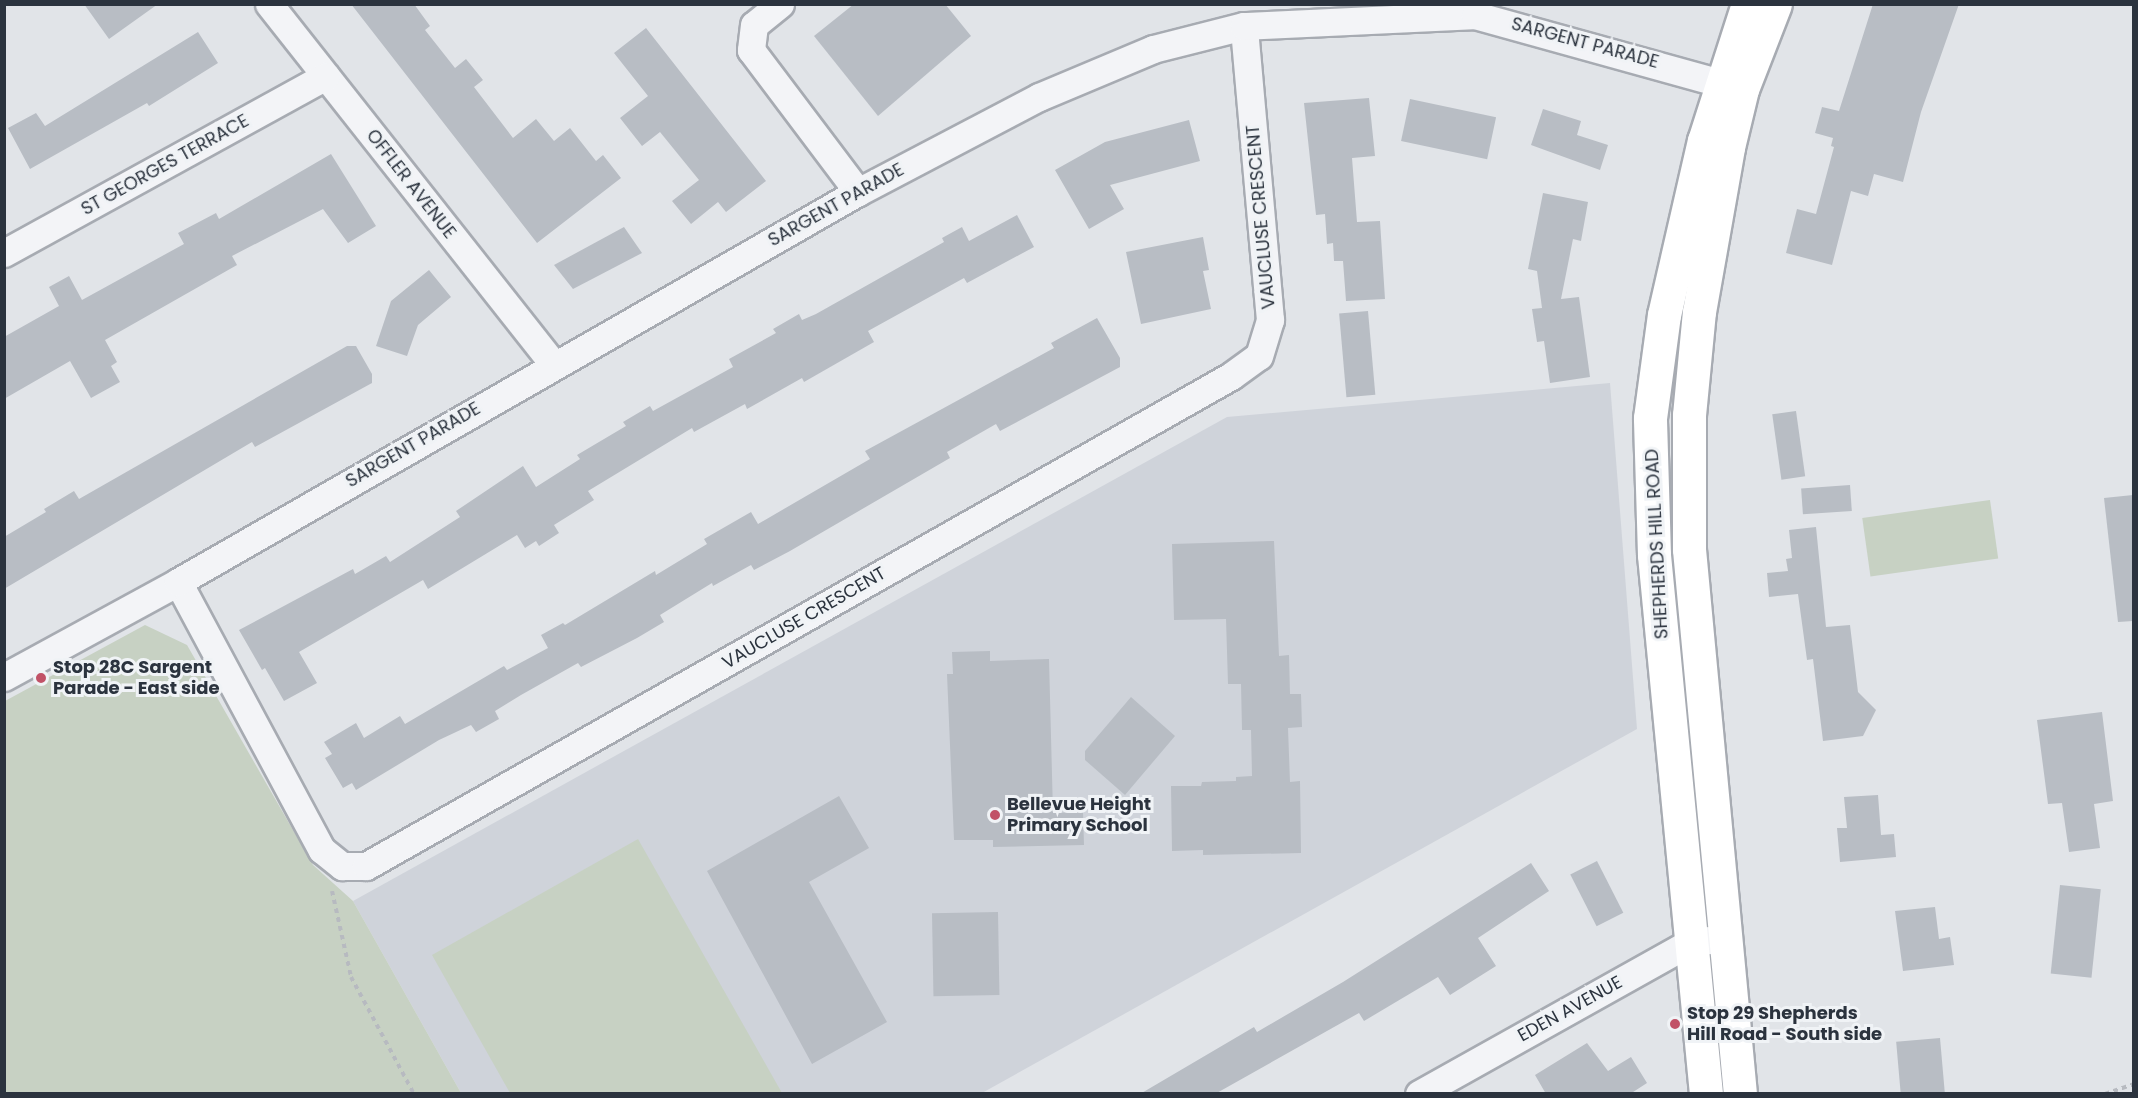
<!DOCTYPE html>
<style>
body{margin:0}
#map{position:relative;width:2138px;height:1098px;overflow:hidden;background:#e1e4e8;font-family:Poppins,sans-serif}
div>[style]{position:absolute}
.built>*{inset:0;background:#cfd3da}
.green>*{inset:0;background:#c7d1c3;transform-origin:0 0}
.building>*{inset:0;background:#b8bdc4;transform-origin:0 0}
.path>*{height:4px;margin-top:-2px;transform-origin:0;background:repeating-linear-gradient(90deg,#b7bac0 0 4.5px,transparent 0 9px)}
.roads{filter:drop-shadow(2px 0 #a7abb2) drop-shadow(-2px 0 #a7abb2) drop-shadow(0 2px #a7abb2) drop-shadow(0 -2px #a7abb2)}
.street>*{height:27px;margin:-13.5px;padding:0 13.5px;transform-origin:13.5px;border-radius:13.5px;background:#f3f4f7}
.secondary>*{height:33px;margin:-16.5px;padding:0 16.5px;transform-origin:16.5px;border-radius:16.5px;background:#fff}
.dots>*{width:16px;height:16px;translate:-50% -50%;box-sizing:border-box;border:3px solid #f0f3f6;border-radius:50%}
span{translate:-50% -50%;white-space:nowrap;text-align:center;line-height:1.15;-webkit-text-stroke:6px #f0f3f6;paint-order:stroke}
.street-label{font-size:18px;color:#2b333e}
.poi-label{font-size:18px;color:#2b333e;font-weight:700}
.left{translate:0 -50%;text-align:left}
.frame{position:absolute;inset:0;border:6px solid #2b333e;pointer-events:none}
</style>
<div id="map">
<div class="built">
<div style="clip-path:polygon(1610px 383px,1637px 729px,982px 1093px,461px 1093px,353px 901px,1227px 417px)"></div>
</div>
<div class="green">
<div style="left:1990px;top:500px;width:59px;height:129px;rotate:82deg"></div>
<div style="clip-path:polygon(145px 625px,187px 645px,313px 865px,353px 901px,461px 1093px,5px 1093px,5px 701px)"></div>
<div style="clip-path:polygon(638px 839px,782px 1093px,510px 1093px,432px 955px)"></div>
</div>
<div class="building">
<div style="clip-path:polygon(84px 4px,158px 4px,109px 39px)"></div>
<div style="clip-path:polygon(351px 4px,414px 4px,430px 26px,425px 30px,455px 68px,466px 59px,483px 80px,474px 87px,513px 138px,536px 119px,554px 141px,570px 128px,596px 161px,603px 155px,621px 178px,537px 243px)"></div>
<div style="clip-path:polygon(854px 4px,945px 4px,971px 36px,878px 116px,814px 36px)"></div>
<div style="clip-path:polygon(1873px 4px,1959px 4px,1921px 112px,1903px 182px,1874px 174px,1868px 196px,1851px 191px,1832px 265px,1786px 253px,1797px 209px,1816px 214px,1834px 147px,1831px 146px,1833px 138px,1815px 133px,1822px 107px,1839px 111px)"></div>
<div style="clip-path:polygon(646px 28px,766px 181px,726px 212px,718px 202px,691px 224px,672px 201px,699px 180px,660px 132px,642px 146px,620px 118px,648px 96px,614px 53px)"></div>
<div style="clip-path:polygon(198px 32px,218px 63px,149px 106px,147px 103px,30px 169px,8px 128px,36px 113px,45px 126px)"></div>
<div style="clip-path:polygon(1369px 98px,1375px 156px,1352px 158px,1357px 222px,1380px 221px,1385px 299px,1346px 301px,1343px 261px,1334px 261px,1333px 243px,1327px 244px,1325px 214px,1316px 215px,1304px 103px)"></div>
<div style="left:1410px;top:99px;width:88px;height:43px;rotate:12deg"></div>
<div style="clip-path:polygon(1543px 109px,1581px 121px,1577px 135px,1608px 145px,1600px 170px,1531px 145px)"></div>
<div style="clip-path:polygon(1189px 120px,1200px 161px,1110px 185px,1124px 209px,1089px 229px,1055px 170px,1105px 142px)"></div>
<div style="clip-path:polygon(331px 154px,376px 226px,348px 243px,323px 209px,232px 256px,237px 265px,105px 340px,117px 362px,111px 366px,120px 382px,91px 398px,70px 361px,4px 399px,4px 337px,59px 306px,49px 287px,69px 276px,82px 300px,184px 244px,178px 233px,216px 213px,219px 219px)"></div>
<div style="clip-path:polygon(1543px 193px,1588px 202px,1581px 241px,1573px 239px,1561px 299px,1579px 297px,1590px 377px,1550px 383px,1544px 341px,1537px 342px,1532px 309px,1542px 308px,1537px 271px,1528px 269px)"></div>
<div style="clip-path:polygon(1017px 215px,1034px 247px,967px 283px,964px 278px,868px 331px,874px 342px,804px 382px,802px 378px,747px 409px,745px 404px,694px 432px,692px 428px,588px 491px,594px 500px,554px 525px,559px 533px,539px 546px,536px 541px,525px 548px,517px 535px,428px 589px,423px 580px,299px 652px,317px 683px,284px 701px,265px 668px,262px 670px,239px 630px,353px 569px,355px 574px,386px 556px,390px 562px,460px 517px,456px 511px,523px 466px,536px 487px,580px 459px,577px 455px,626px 426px,623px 422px,650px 406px,653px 411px,733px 367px,729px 359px,776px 333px,773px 329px,799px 314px,802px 320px,816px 314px,944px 242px,942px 238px,962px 227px,969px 241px)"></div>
<div style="clip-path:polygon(624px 227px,642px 253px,573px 289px,554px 265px)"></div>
<div style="clip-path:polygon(1203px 237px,1209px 270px,1203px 271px,1211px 309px,1141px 324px,1126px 252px)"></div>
<div style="clip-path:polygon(429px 270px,451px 297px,418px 325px,407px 356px,376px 346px,391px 301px)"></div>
<div style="left:1368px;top:311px;width:84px;height:29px;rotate:85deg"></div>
<div style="clip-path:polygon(1097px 318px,1120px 358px,1120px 367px,1000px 431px,996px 424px,947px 452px,950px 458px,790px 551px,754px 570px,751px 565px,713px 586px,712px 583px,660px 615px,664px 622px,637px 638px,581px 667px,578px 663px,521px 695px,495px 711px,499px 719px,476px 732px,471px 725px,439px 740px,356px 790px,352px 783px,343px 788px,325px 758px,332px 754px,324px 742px,356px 723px,364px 738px,400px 716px,405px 724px,504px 666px,507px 670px,548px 648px,541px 635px,563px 623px,565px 625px,655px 571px,656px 575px,707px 544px,704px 539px,751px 512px,758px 524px,870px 459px,865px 451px,1054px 348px,1051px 343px)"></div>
<div style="clip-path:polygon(347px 346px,356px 346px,372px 374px,372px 383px,255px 447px,252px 442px,4px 589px,4px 537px,46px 512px,44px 509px,74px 491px,79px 499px)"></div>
<div style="left:1796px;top:411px;width:66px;height:24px;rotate:82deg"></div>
<div style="left:1850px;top:485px;width:26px;height:49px;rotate:86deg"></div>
<div style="clip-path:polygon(2133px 495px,2133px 621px,2118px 622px,2104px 498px)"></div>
<div style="clip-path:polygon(1816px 527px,1826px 627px,1850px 625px,1858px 692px,1876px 710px,1863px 736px,1823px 741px,1813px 659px,1807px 660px,1798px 594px,1769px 597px,1767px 573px,1788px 571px,1786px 559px,1792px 558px,1789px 530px)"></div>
<div style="clip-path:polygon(1274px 541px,1279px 656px,1289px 655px,1290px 694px,1301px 694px,1302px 727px,1288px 728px,1290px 782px,1300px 781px,1301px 853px,1203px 855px,1203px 850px,1172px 851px,1171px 786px,1201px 786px,1202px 782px,1236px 781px,1236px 777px,1252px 776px,1251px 730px,1242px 730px,1241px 684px,1228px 684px,1226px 619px,1174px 620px,1172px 544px)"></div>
<div style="clip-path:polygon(990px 651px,990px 661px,1049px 659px,1053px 813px,1083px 812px,1084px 845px,993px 847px,993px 840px,954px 840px,947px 674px,953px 674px,952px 652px)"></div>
<div style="clip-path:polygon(1131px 697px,1175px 736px,1125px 795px,1085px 760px,1085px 751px)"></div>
<div style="clip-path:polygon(2102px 712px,2113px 801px,2094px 804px,2100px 848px,2069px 852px,2062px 803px,2048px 804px,2037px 720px)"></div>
<div style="clip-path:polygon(1878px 795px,1881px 835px,1894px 834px,1896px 857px,1840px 862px,1837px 828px,1847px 828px,1844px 797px)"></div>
<div style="clip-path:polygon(839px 796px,869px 848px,809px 882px,887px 1022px,812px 1064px,707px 871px)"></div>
<div style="left:1597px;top:861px;width:58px;height:30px;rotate:63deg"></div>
<div style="clip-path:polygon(1531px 863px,1549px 891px,1478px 938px,1496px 966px,1450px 995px,1438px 977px,1364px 1021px,1359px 1013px,1215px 1094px,1140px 1094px,1254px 1027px,1257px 1032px,1343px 982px)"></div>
<div style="left:2060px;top:885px;width:41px;height:89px;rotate:6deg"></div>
<div style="clip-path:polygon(1935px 907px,1939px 939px,1950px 937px,1954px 965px,1903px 971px,1895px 911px)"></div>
<div style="left:998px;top:912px;width:83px;height:66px;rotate:89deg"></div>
<div style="left:1940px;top:1038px;width:56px;height:44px;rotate:85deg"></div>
<div style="clip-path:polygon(1587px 1043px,1608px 1071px,1631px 1057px,1647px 1083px,1630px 1094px,1546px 1094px,1535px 1075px)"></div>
</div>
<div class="path">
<div style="left:332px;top:891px;width:88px;rotate:77.5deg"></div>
<div style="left:351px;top:977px;width:133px;rotate:61.7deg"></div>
<div style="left:2105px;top:1094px;width:31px;rotate:-19deg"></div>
</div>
<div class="roads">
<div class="street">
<div style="left:269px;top:4px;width:459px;rotate:51.7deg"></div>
<div style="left:780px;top:4px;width:33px;rotate:141deg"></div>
<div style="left:754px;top:25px;width:25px;rotate:97deg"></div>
<div style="left:751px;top:50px;width:178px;rotate:53deg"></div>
<div style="left:4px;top:253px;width:367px;rotate:-28.8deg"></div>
<div style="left:178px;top:582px;width:304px;rotate:61.8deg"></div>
<div style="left:322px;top:850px;width:26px;rotate:39deg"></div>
<div style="left:342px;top:866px;width:24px"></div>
<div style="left:366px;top:866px;width:994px;rotate:-29.53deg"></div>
<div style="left:1231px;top:376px;width:34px;rotate:-36deg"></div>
<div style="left:1259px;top:356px;width:38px;rotate:-73deg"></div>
<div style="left:1270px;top:320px;width:295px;rotate:-95.1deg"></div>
<div style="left:4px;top:677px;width:198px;rotate:-28.6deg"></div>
<div style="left:178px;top:582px;width:784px;rotate:-29.84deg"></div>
<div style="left:858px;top:192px;width:204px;rotate:-27.7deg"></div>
<div style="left:1039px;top:97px;width:124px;rotate:-22.8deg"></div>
<div style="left:1153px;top:49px;width:94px;rotate:-14.2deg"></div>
<div style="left:1244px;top:26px;width:231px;rotate:-2.7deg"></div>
<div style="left:1475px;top:15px;width:277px;rotate:15.5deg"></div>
<div style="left:1419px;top:1094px;width:314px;rotate:-29.2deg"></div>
<div style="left:1693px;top:941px;width:18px;rotate:-3deg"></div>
</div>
<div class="secondary">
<div style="left:1706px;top:1094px;width:542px;rotate:-95.51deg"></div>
<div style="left:1654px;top:555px;width:137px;rotate:-91.7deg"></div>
<div style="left:1650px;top:418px;width:104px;rotate:-82.3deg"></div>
<div style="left:1664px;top:315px;width:179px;rotate:-77.1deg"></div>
<div style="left:1704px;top:141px;width:144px;rotate:-72.2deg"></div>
<div style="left:1740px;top:1094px;width:547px;rotate:-95.35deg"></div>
<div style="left:1689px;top:549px;width:134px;rotate:-90deg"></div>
<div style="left:1689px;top:415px;width:103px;rotate:-84.5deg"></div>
<div style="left:1699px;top:312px;width:168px;rotate:-80deg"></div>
<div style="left:1728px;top:147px;width:60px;rotate:-76.4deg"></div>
<div style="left:1742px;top:89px;width:91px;rotate:-68.8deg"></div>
</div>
</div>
<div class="dots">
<div style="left:41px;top:678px;background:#c15267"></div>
<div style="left:995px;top:815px;background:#c15267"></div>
<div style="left:1675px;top:1024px;background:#c15267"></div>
</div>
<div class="street-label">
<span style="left:1585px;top:43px;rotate:15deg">SARGENT PARADE</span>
<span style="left:165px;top:165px;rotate:-29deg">ST GEORGES TERRACE</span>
<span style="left:411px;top:184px;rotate:52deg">OFFLER AVENUE</span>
<span style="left:836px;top:205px;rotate:-29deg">SARGENT PARADE</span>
<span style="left:1261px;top:217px;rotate:-95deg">VAUCLUSE CRESCENT</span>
<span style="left:413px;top:445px;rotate:-30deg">SARGENT PARADE</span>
<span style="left:1657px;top:544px;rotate:-93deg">SHEPHERDS HILL ROAD</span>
<span style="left:804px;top:618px;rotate:-30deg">VAUCLUSE CRESCENT</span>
<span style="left:1570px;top:1009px;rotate:-29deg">EDEN AVENUE</span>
</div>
<div class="poi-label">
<span class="left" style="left:53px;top:678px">Stop 28C Sargent<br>Parade - East side</span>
<span class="left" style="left:1007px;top:815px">Bellevue Height<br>Primary School</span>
<span class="left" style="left:1687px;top:1024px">Stop 29 Shepherds<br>Hill Road - South side</span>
</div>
<div class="frame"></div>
</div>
